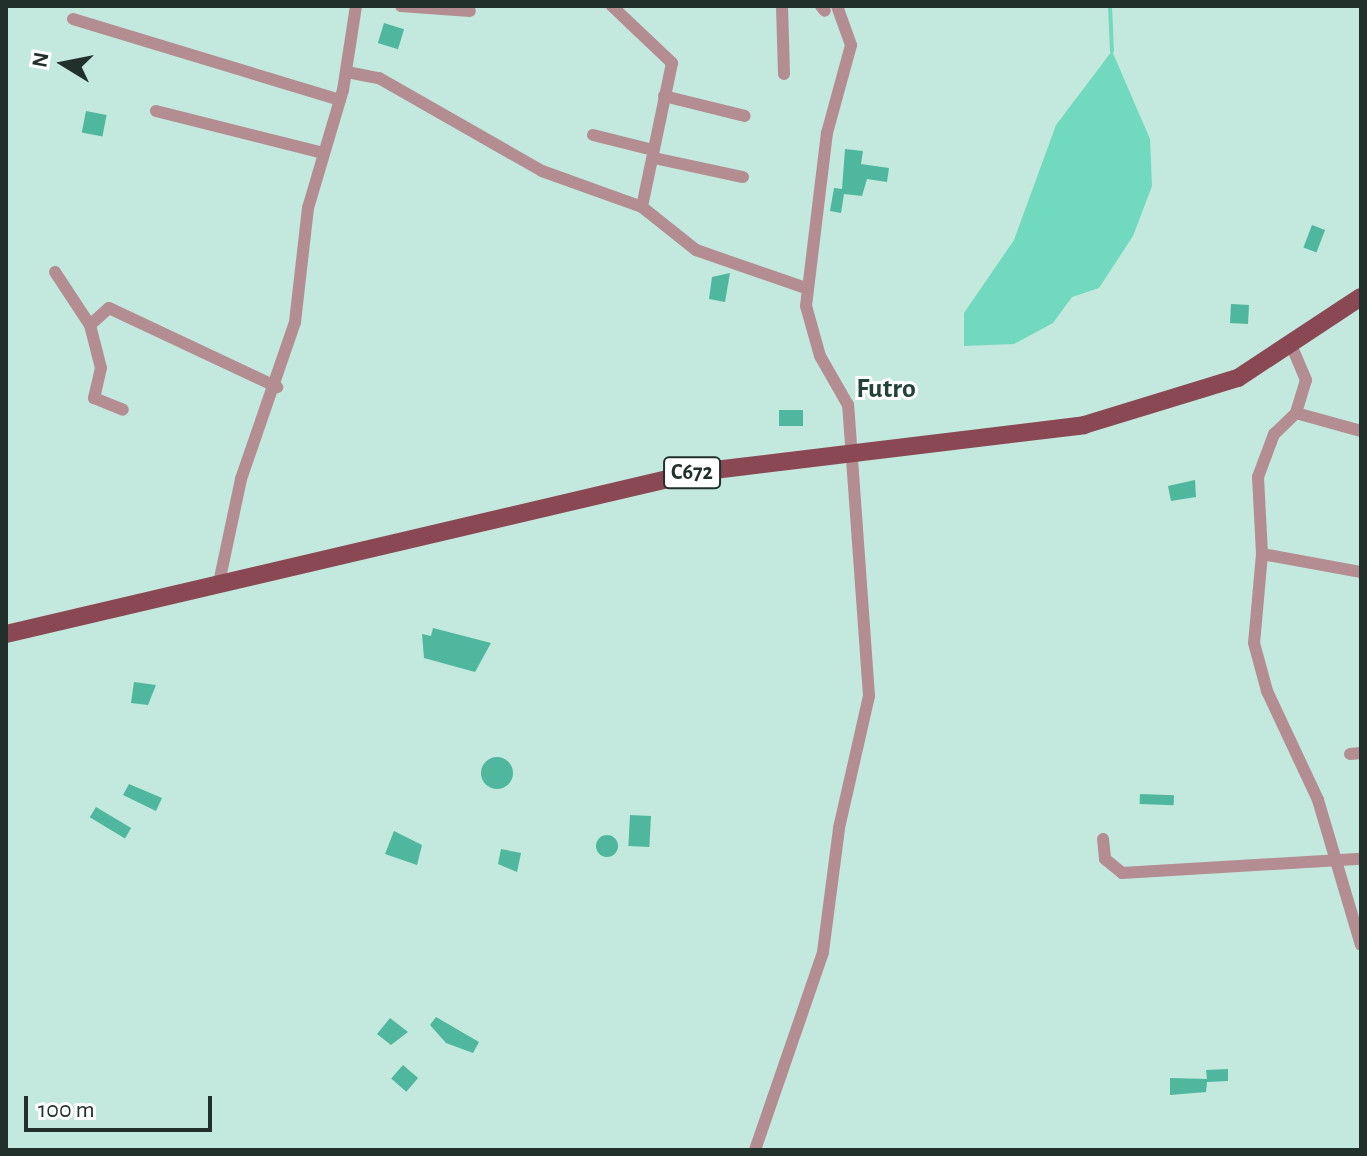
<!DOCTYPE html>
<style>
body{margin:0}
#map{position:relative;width:1367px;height:1156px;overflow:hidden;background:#c3e8dd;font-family:"Alegreya Sans",sans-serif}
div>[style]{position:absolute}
.water>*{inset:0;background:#71d9be}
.stream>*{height:4px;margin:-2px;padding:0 2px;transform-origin:2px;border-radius:2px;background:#71d9be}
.building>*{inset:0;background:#4eb79d;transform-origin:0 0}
.round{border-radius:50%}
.street>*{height:12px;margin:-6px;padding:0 6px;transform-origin:6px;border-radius:6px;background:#b38d92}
.primary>*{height:18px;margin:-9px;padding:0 9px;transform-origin:9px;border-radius:9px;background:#894854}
span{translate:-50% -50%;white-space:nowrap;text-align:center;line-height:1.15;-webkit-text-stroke:6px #fff;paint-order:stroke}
.shield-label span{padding:2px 6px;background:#fff;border:2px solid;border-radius:6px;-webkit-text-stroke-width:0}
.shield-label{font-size:22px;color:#21302b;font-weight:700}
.quarter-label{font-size:28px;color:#23433a;font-weight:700}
.frame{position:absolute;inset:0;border:8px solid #21302b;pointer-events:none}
.north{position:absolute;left:24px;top:24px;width:80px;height:80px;-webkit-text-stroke:6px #fff;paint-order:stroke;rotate:280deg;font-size:22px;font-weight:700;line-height:32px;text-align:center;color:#21302b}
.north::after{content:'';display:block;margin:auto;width:28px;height:36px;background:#21302b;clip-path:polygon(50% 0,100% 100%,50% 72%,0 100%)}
.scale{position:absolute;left:24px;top:1096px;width:188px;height:36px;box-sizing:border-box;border:4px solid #21302b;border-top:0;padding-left:10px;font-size:24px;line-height:28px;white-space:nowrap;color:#21302b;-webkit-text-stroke:6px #fff;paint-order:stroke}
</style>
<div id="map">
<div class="water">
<div style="clip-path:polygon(1112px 51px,1150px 139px,1152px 186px,1133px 236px,1099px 288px,1072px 297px,1053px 323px,1014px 344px,964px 346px,964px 313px,1014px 240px,1056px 125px)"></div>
</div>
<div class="stream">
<div style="left:1110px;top:6px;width:45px;rotate:87.5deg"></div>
</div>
<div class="building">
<div style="left:384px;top:23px;width:21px;height:21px;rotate:17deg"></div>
<div style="left:86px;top:111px;width:21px;height:22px;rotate:11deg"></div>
<div style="clip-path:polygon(845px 149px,863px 151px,861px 164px,889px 168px,887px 182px,867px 179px,862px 196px,844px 194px,841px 213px,830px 211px,834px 188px,842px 189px)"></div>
<div style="left:1312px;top:225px;width:14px;height:24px;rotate:21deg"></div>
<div style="clip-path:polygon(730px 273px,725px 302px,709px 299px,712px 277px)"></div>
<div style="left:1231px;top:304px;width:18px;height:19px;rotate:3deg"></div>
<div style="left:779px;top:410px;width:24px;height:16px"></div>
<div style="clip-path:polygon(1195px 480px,1196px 497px,1171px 501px,1168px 486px)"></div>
<div style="clip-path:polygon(433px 628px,491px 643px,475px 672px,424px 658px,422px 634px,431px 636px)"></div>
<div style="clip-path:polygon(134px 682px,156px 685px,148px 705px,131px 703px)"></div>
<div class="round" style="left:481px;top:757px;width:32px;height:32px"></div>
<div style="clip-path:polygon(129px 784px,162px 798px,156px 811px,123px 795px)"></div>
<div style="left:1140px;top:794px;width:34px;height:10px;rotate:2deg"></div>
<div style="left:96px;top:807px;width:41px;height:12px;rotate:31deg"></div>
<div style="left:630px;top:815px;width:21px;height:31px;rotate:3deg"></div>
<div style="clip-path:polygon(394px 831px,422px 845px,417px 865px,385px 854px)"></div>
<div class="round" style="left:596px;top:835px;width:22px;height:22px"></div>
<div style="clip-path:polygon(501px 849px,521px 853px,517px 872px,498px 864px)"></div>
<div style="clip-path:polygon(436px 1017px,479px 1042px,473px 1053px,446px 1043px,430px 1025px)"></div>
<div style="clip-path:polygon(390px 1018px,408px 1032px,391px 1045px,377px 1034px)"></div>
<div style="left:403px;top:1065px;width:20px;height:18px;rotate:41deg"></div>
<div style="clip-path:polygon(1228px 1069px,1228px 1081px,1207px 1082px,1206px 1092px,1170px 1095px,1170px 1078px,1207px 1079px,1206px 1070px)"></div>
</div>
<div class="street">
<div style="left:401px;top:6px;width:69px;rotate:4.1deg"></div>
<div style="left:612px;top:6px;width:83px;rotate:43.5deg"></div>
<div style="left:672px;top:63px;width:147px;rotate:101.8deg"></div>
<div style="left:782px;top:6px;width:68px;rotate:88.3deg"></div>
<div style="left:821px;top:6px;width:6px;rotate:51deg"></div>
<div style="left:73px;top:19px;width:279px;rotate:16.9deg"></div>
<div style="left:347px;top:72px;width:33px;rotate:11deg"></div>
<div style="left:379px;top:78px;width:188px;rotate:29.7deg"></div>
<div style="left:542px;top:171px;width:106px;rotate:19.8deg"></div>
<div style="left:642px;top:207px;width:69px;rotate:38.5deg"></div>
<div style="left:696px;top:250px;width:116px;rotate:19.1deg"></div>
<div style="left:664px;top:96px;width:83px;rotate:13.9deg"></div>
<div style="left:156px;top:111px;width:172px;rotate:14.1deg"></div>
<div style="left:593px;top:135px;width:62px;rotate:14deg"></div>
<div style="left:654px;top:158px;width:91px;rotate:12.1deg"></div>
<div style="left:55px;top:272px;width:64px;rotate:56.6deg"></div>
<div style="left:90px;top:325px;width:44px;rotate:75.7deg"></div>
<div style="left:101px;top:368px;width:31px;rotate:103deg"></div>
<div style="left:94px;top:398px;width:31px;rotate:22deg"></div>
<div style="left:90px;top:325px;width:25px;rotate:-42deg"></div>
<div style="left:109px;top:308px;width:186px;rotate:25.2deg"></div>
<div style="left:1292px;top:347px;width:36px;rotate:67deg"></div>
<div style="left:1306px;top:380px;width:34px;rotate:107deg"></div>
<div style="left:1296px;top:413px;width:67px;rotate:15.5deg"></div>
<div style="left:1296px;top:413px;width:30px;rotate:136deg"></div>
<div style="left:1274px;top:434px;width:46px;rotate:110.4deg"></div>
<div style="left:1258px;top:477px;width:77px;rotate:87deg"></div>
<div style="left:1262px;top:554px;width:89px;rotate:95.1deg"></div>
<div style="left:1254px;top:643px;width:50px;rotate:74.8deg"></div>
<div style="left:1267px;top:691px;width:120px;rotate:64.9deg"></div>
<div style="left:1318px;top:800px;width:151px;rotate:73.5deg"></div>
<div style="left:1262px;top:554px;width:101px;rotate:10.3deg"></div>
<div style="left:220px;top:578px;width:101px;rotate:-78deg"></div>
<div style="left:241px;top:479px;width:166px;rotate:-71deg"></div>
<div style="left:295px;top:322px;width:115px;rotate:-83.5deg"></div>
<div style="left:308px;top:208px;width:123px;rotate:-73.5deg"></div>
<div style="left:343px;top:90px;width:85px;rotate:-81.2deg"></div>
<div style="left:1350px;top:754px;width:11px;rotate:-5deg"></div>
<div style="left:1103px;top:839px;width:20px;rotate:84deg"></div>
<div style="left:1105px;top:859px;width:22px;rotate:39deg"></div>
<div style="left:1122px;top:873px;width:239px;rotate:-3.4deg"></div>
<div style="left:755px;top:1150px;width:209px;rotate:-71deg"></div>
<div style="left:823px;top:952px;width:125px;rotate:-82.6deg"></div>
<div style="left:839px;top:828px;width:135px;rotate:-77.2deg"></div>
<div style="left:869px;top:696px;width:292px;rotate:-94.1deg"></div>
<div style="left:848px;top:405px;width:56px;rotate:-119.7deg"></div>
<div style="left:820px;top:356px;width:52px;rotate:-105.6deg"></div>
<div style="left:806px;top:306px;width:174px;rotate:-83.1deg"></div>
<div style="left:827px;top:133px;width:91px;rotate:-74.7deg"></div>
<div style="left:851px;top:45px;width:41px;rotate:-109.7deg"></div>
</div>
<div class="primary">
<div style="left:6px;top:634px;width:711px;rotate:-13.18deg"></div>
<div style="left:698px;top:472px;width:389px;rotate:-6.9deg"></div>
<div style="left:1084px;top:425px;width:161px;rotate:-17deg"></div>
<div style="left:1238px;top:378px;width:147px;rotate:-33.4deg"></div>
</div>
<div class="shield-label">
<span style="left:692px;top:473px">C672</span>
</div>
<div class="quarter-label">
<span style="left:886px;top:389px">Futro</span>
</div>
<div class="frame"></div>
<div class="north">N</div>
<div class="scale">100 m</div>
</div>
